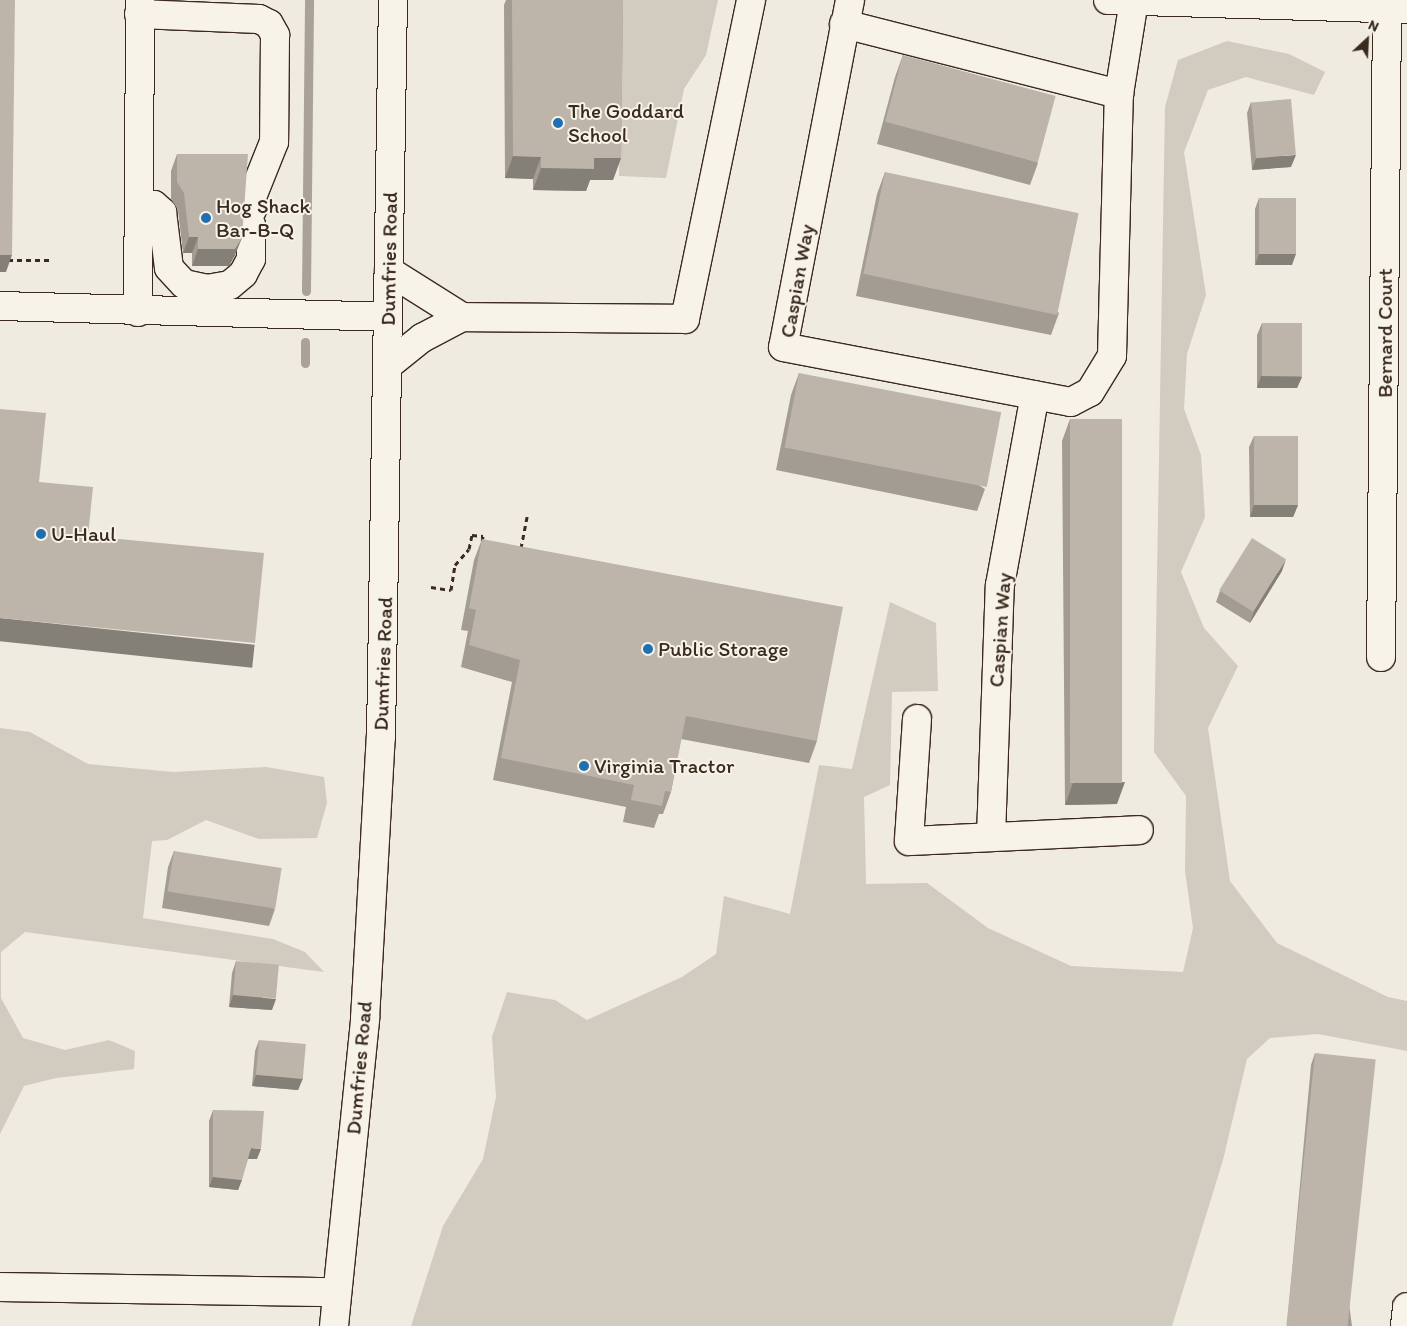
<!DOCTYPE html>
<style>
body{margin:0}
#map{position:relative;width:1407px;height:1326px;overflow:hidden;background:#efebe0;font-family:Itim,sans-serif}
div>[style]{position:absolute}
.green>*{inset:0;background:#d1cbc0}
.stream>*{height:9px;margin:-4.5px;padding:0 4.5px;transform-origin:4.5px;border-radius:4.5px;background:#aaa296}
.path>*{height:3px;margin-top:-1.5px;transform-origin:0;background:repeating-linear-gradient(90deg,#3b2a1e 0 5px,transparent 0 9px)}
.roads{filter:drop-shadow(1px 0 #3b2a1e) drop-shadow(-1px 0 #3b2a1e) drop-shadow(0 1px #3b2a1e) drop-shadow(0 -1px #3b2a1e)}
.minor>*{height:28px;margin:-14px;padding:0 14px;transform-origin:14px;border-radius:14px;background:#f7f3e8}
.major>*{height:28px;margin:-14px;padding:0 14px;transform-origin:14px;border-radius:14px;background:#f7f3e8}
.wall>*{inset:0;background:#a39c92}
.shaded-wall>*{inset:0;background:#847f77;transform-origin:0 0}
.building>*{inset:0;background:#bdb5aa;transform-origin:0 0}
.dots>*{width:14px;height:14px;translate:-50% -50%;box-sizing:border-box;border:2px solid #f7f3e8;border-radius:50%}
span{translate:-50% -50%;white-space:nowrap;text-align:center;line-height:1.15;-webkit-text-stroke:4px #f7f3e8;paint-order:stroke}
.poi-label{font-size:21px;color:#3b2a1e}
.left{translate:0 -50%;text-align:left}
.street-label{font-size:21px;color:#3b2a1e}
.north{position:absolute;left:1342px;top:15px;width:50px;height:50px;-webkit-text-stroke:4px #f7f3e8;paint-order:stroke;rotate:25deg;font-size:14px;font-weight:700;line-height:20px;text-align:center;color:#3b2a1e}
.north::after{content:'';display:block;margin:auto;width:18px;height:22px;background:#3b2a1e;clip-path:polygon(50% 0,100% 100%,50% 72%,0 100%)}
</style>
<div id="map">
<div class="green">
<div style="clip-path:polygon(621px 0,718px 0,706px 55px,684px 89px,666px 178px,619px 176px)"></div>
<div style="clip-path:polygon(1227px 41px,1289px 54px,1325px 72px,1314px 95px,1246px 77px,1208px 90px,1184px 152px,1206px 295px,1187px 354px,1184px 409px,1201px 455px,1205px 517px,1181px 572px,1204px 628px,1238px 666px,1208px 728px,1230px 881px,1277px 943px,1388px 997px,1407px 1001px,1407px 1051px,1318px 1034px,1270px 1038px,1247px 1059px,1223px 1160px,1172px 1326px,411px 1326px,443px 1226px,483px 1159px,496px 1097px,492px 1037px,507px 992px,555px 1000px,587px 1020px,682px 977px,716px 954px,724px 896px,790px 914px,819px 765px,852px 769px,890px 602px,936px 623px,938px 691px,892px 692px,890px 785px,864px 797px,866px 884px,927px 883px,988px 928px,1071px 966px,1183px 972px,1193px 928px,1185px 871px,1186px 796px,1154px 752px,1165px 107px,1178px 60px)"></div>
<div style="clip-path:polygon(0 728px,30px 732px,88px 764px,173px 772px,266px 767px,324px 777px,327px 803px,317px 838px,259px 839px,206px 820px,167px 840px,152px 841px,143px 918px,273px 939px,305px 952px,324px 972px,25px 932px,1px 952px,1px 998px,23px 1038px,65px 1050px,109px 1040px,135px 1051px,134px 1069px,56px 1078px,24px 1086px,0 1134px)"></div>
</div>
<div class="stream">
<div style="left:306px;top:291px;width:291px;rotate:-89.4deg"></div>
<div style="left:305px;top:363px;width:21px;rotate:-90deg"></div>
</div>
<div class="path">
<div style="left:8px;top:260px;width:42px"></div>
<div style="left:521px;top:548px;width:32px;rotate:-79deg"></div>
<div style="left:431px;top:587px;width:20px;rotate:9deg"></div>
<div style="left:451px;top:590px;width:25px;rotate:-81deg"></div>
<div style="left:455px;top:565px;width:21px;rotate:-49deg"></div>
<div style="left:469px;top:549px;width:14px;rotate:-78deg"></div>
<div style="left:472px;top:535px;width:11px;rotate:5deg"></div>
<div style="left:483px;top:536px;width:6px;rotate:99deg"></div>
</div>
<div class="roads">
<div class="minor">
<div style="left:850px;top:0;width:353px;rotate:100.9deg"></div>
<div style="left:783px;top:347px;width:293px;rotate:10.8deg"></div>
<div style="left:1071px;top:402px;width:21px;rotate:-28deg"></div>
<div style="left:1090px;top:392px;width:42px;rotate:-58.6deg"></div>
<div style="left:1112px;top:356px;width:262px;rotate:-88.5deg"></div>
<div style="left:1119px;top:94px;width:95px;rotate:-80.9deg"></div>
<div style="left:1108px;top:0;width:299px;rotate:1.7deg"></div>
<div style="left:139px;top:14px;width:120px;rotate:2.4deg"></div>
<div style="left:259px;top:19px;width:11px;rotate:27deg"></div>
<div style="left:269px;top:24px;width:13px;rotate:61deg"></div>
<div style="left:275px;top:35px;width:107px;rotate:90.5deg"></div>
<div style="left:274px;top:142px;width:59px;rotate:111.8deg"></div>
<div style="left:252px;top:197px;width:13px;rotate:90deg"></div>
<div style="left:844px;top:24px;width:284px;rotate:14.3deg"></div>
<div style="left:139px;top:206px;width:15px;rotate:-4deg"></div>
<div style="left:154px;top:205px;width:11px;rotate:41deg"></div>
<div style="left:162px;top:212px;width:56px;rotate:82.9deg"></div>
<div style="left:169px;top:268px;width:22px;rotate:47deg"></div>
<div style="left:184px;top:284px;width:24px;rotate:12deg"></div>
<div style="left:207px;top:289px;width:23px;rotate:-10deg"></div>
<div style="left:230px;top:285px;width:17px;rotate:-40deg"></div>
<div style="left:243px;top:274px;width:17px;rotate:-62deg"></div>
<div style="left:251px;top:259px;width:34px;rotate:-90deg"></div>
<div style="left:389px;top:271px;width:86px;rotate:32.2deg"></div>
<div style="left:0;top:306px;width:388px;rotate:1.6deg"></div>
<div style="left:138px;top:312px;width:312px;rotate:-89.6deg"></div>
<div style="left:387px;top:366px;width:45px;rotate:-38.7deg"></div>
<div style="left:422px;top:338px;width:45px;rotate:-27.7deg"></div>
<div style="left:462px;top:317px;width:223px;rotate:0.5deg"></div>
<div style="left:685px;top:319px;width:326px;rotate:-78.3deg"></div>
<div style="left:1381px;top:657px;width:649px;rotate:-89.47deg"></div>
<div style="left:917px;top:719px;width:122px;rotate:93.8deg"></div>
<div style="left:909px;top:841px;width:230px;rotate:-2.7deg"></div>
<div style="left:991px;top:837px;width:252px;rotate:-88deg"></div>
<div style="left:1000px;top:585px;width:193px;rotate:-79.6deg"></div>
<div style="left:0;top:1287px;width:337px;rotate:0.9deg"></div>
<div style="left:1405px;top:1326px;width:19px;rotate:-84deg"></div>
</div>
<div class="major">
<div style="left:334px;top:1326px;width:309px;rotate:-84.2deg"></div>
<div style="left:365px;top:1019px;width:282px;rotate:-86.8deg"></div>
<div style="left:381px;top:737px;width:737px;rotate:-89.07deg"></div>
</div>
</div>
<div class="wall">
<div style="clip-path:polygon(506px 0,623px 0,621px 158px,613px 180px,590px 180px,586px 191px,533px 190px,533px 179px,505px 178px,504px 5px)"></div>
<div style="clip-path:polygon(903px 55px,1038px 163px,1030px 185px,877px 144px,895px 77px)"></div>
<div style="clip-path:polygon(1251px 102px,1291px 167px,1252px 170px,1247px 113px)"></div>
<div style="clip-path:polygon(177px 154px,235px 255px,229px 266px,192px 266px,192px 253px,183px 253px,178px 210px,171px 199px,171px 171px)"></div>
<div style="clip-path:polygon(885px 172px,1059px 313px,1051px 335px,856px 296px,877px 194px)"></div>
<div style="clip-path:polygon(1259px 198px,1292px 265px,1255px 265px,1255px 209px)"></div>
<div style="clip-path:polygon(1262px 323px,1302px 377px,1297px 388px,1257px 388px,1257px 335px)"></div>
<div style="clip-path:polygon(799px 373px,985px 489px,977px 511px,776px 470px,791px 395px)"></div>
<div style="clip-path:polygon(1070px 419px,1117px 804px,1065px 805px,1062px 441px)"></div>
<div style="clip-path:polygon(1254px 436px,1298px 505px,1293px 517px,1250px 517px,1249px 447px)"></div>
<div style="clip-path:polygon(482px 539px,817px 741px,809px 763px,681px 739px,671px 792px,663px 814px,659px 814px,654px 828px,623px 822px,626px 807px,493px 780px,512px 682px,461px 667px,468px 631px,461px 630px,474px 560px)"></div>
<div style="clip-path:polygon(1282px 571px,1250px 623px,1216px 602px,1220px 591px)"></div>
<div style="clip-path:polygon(174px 851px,275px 909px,269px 926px,162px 908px,168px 867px)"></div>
<div style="clip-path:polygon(236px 961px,272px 1010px,229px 1007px,232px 973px)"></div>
<div style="clip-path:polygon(259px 1040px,303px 1078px,298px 1090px,252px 1086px,255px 1051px)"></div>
<div style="clip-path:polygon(1315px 1053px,1352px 1326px,1287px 1326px,1311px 1065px)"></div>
<div style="clip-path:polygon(213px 1110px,257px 1159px,248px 1159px,238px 1190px,209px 1187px,209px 1121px)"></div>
</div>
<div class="shaded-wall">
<div style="clip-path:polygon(1296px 155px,1291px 167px,1252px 170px,1256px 158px)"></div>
<div style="clip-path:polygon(513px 156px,541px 157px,533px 179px,505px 178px)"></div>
<div style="clip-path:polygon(594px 158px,621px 158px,613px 180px,590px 180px,586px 191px,533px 190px,541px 168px)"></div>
<div style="clip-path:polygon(189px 237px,198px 237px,192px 253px,183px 253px)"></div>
<div style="clip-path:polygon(242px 238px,235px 255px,229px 266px,192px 266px,198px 249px)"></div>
<div style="clip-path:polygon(1259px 254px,1296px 254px,1292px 265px,1255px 265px)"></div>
<div style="clip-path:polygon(0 255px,12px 255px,6px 272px,0 272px)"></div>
<div style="clip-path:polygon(1261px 376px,1302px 377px,1297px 388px,1257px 388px)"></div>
<div style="clip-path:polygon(1254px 505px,1298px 505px,1293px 517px,1250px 517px)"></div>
<div style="clip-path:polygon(1286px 559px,1282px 571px,1250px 623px,1254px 611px)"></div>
<div style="left:0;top:618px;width:256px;height:23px;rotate:6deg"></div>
<div style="clip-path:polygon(1125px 782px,1117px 804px,1065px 805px,1073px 783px)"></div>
<div style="clip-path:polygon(233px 995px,276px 999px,272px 1010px,229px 1007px)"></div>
<div style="clip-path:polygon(256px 1075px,303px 1078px,298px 1090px,252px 1086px)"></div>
<div style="clip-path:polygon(251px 1148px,261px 1149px,257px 1159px,247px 1159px)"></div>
<div style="clip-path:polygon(213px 1177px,242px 1180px,238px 1190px,209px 1187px)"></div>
</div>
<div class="building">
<div style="clip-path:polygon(0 0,15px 0,12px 255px,0 255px)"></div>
<div style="clip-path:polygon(512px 0,623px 0,621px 158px,594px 158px,594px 169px,541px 168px,541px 157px,513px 156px)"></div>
<div style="left:903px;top:55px;width:158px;height:69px;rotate:15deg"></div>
<div style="left:1291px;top:99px;width:56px;height:40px;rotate:85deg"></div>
<div style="clip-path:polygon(177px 154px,248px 154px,242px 238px,235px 249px,198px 249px,198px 237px,189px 237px,184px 193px,177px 182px)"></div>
<div style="left:885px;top:172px;width:198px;height:104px;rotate:12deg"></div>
<div style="left:1259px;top:198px;width:37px;height:56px"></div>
<div style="left:1262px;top:323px;width:40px;height:53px"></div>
<div style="left:799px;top:373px;width:206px;height:76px;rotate:11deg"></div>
<div style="clip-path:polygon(0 409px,46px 413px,39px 482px,93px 487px,88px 536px,264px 553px,255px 643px,0 618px)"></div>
<div style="left:1070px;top:419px;width:52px;height:364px"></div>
<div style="left:1254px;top:436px;width:44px;height:69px"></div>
<div style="left:1252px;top:538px;width:40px;height:62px;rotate:32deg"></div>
<div style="clip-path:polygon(482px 539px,843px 607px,817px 741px,686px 716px,671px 792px,665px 791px,662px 806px,631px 800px,634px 785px,501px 758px,520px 660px,469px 645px,476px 610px,469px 608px)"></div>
<div style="left:174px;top:851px;width:109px;height:41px;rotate:9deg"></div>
<div style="left:236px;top:961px;width:43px;height:34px;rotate:5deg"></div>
<div style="left:259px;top:1040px;width:47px;height:35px;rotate:5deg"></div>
<div style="left:1315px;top:1053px;width:61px;height:274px;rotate:6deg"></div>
<div style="clip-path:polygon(213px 1110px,264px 1111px,261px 1149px,251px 1148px,242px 1180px,213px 1177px)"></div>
</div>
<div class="dots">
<div style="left:558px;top:123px;background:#1f6fb2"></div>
<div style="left:206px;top:218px;background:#1f6fb2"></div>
<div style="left:41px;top:534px;background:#1f6fb2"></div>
<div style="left:648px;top:649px;background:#1f6fb2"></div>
<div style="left:584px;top:766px;background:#1f6fb2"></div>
</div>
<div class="poi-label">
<span class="left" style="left:568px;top:123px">The Goddard<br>School</span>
<span class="left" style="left:216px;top:218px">Hog Shack<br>Bar-B-Q</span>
<span class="left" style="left:51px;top:534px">U-Haul</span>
<span class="left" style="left:658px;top:649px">Public Storage</span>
<span class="left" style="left:594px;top:766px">Virginia Tractor</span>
</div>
<div class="street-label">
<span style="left:389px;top:259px;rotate:-89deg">Dumfries Road</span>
<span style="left:797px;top:281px;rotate:-80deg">Caspian Way</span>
<span style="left:1385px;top:333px;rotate:-90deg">Bernard Court</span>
<span style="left:1000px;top:630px;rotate:-86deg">Caspian Way</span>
<span style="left:383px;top:664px;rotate:-88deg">Dumfries Road</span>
<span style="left:359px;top:1068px;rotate:-85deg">Dumfries Road</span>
</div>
<div class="north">N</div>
</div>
